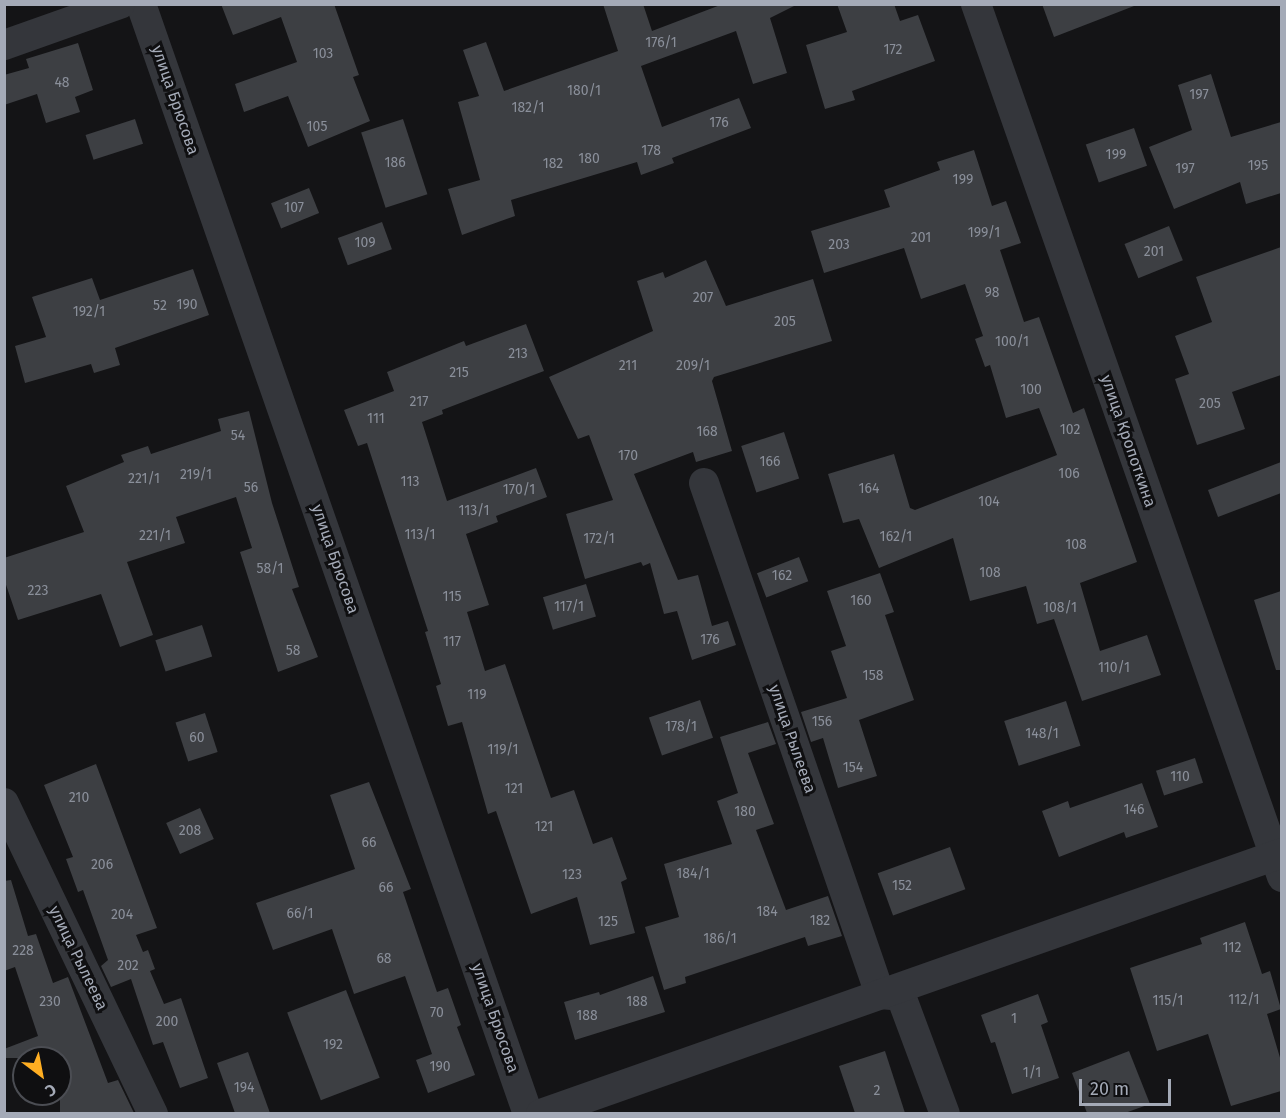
<!DOCTYPE html>
<meta charset="utf-8">
<style>
body{margin:0}
#map{position:relative;width:1286px;height:1118px;overflow:hidden;background:#141416;font-family:"Fira Sans",sans-serif}
div>[style]{position:absolute}
.building>*{inset:0;background:#3d3f43;transform-origin:0 0}
.street>*{height:30px;margin:-15px;padding:0 15px;transform-origin:15px;border-radius:15px;background:#34363b}
span{translate:-50% -50%;white-space:nowrap;text-align:center;line-height:1.15;-webkit-text-stroke:6px #0f0f11;paint-order:stroke}
.number-label{font-size:14px;color:#8a8f9a}
.number-label span{-webkit-text-stroke-width:0}
.street-label{font-size:16px;color:#a4aab7}
.frame{position:absolute;inset:0;border:6px solid #a4aab7;pointer-events:none}
.north{position:absolute;left:12px;top:1046px;width:60px;height:60px;box-sizing:border-box;background:#0f0f11;border:2px solid #4b4d53;border-radius:50%;rotate:148deg;font-size:16px;font-weight:700;line-height:24px;text-align:center;color:#a4aab7}
.north::after{content:'';display:block;margin:auto;width:21px;height:27px;background:#ffae22;clip-path:polygon(50% 0,100% 100%,50% 72%,0 100%)}
.scale{position:absolute;left:1079px;top:1079px;width:92px;height:27px;box-sizing:border-box;border:3px solid #a4aab7;border-top:0;padding-left:8px;font-size:18px;line-height:21px;white-space:nowrap;color:#a4aab7;-webkit-text-stroke:4px #0f0f11;paint-order:stroke}
</style>
<div id="map">
<div class="building">
<div style="clip-path:polygon(221px 4px,334px 4px,359px 75px,353px 77px,370px 121px,308px 147px,288px 96px,244px 112px,235px 84px,297px 62px,281px 17px,233px 35px)"></div>
<div style="clip-path:polygon(603px 4px,643px 4px,652px 31px,723px 4px,798px 4px,770px 18px,787px 73px,753px 84px,736px 31px,641px 66px,662px 127px,739px 98px,751px 128px,672px 158px,674px 163px,641px 175px,637px 162px,511px 200px,515px 216px,462px 235px,448px 189px,480px 180px,458px 102px,479px 96px,463px 50px,486px 42px,504px 91px,618px 51px)"></div>
<div style="clip-path:polygon(837px 4px,894px 4px,900px 21px,918px 15px,935px 61px,852px 91px,855px 100px,825px 109px,806px 45px,847px 32px)"></div>
<div style="clip-path:polygon(1042px 4px,1134px 4px,1134px 6px,1054px 37px)"></div>
<div style="clip-path:polygon(78px 43px,93px 90px,75px 97px,80px 112px,46px 123px,37px 94px,4px 105px,4px 75px,29px 68px,26px 59px)"></div>
<div style="clip-path:polygon(1211px 74px,1231px 137px,1281px 122px,1281px 193px,1246px 204px,1240px 182px,1174px 209px,1149px 147px,1192px 130px,1178px 85px)"></div>
<div style="left:135px;top:119px;width:26px;height:52px;rotate:72deg"></div>
<div style="left:403px;top:119px;width:79px;height:44px;rotate:72deg"></div>
<div style="left:1134px;top:128px;width:40px;height:51px;rotate:71deg"></div>
<div style="clip-path:polygon(974px 150px,992px 206px,1006px 201px,1021px 243px,1000px 250px,1024px 322px,1039px 317px,1073px 413px,1084px 408px,1137px 562px,1080px 583px,1100px 651px,1147px 635px,1161px 675px,1082px 701px,1054px 619px,1037px 624px,1026px 586px,970px 601px,953px 538px,879px 568px,859px 519px,843px 523px,828px 474px,894px 454px,910px 508px,915px 510px,1057px 455px,1039px 408px,1006px 418px,990px 365px,985px 367px,975px 339px,983px 336px,965px 284px,921px 299px,904px 248px,824px 273px,811px 231px,890px 207px,884px 190px,940px 170px,937px 162px)"></div>
<div style="left:309px;top:188px;width:27px;height:41px;rotate:68deg"></div>
<div style="left:382px;top:222px;width:29px;height:47px;rotate:70deg"></div>
<div style="left:1169px;top:226px;width:37px;height:48px;rotate:68deg"></div>
<div style="clip-path:polygon(1281px 247px,1281px 375px,1232px 392px,1245px 429px,1197px 445px,1175px 379px,1189px 374px,1175px 336px,1212px 322px,1196px 277px)"></div>
<div style="clip-path:polygon(706px 260px,726px 306px,813px 279px,832px 341px,714px 377px,712px 381px,732px 451px,696px 462px,693px 452px,634px 474px,678px 580px,698px 575px,712px 626px,728px 621px,736px 645px,692px 660px,677px 611px,664px 614px,650px 563px,643px 566px,641px 562px,585px 579px,566px 514px,613px 500px,589px 435px,578px 439px,549px 377px,653px 331px,637px 281px,663px 272px,665px 278px)"></div>
<div style="clip-path:polygon(193px 269px,209px 315px,115px 348px,120px 365px,94px 373px,91px 364px,25px 383px,15px 346px,46px 337px,32px 297px,92px 278px,100px 300px)"></div>
<div style="clip-path:polygon(526px 324px,544px 371px,442px 410px,443px 414px,422px 422px,447px 501px,536px 468px,547px 497px,496px 516px,498px 522px,466px 534px,489px 605px,467px 612px,485px 671px,505px 664px,551px 798px,574px 790px,593px 844px,612px 837px,627px 879px,621px 882px,635px 933px,590px 945px,577px 897px,531px 914px,496px 811px,488px 814px,462px 722px,448px 726px,436px 686px,441px 684px,425px 632px,428px 631px,367px 443px,358px 446px,344px 410px,394px 391px,387px 372px,464px 341px,466px 346px)"></div>
<div style="clip-path:polygon(249px 411px,272px 503px,299px 587px,292px 589px,318px 657px,278px 672px,240px 552px,252px 548px,236px 497px,176px 517px,185px 543px,127px 562px,153px 635px,120px 647px,101px 594px,18px 620px,4px 579px,4px 558px,84px 532px,66px 486px,124px 462px,121px 455px,148px 446px,151px 454px,221px 431px,218px 419px)"></div>
<div style="left:784px;top:432px;width:49px;height:45px;rotate:72deg"></div>
<div style="clip-path:polygon(1281px 462px,1281px 493px,1218px 517px,1208px 490px)"></div>
<div style="left:799px;top:557px;width:26px;height:45px;rotate:69deg"></div>
<div style="clip-path:polygon(880px 573px,894px 612px,885px 615px,914px 700px,859px 720px,877px 776px,838px 788px,823px 738px,811px 742px,801px 712px,847px 698px,831px 651px,846px 646px,827px 591px)"></div>
<div style="left:586px;top:584px;width:34px;height:45px;rotate:73deg"></div>
<div style="clip-path:polygon(1281px 591px,1281px 670px,1276px 670px,1254px 600px)"></div>
<div style="left:202px;top:625px;width:33px;height:49px;rotate:72deg"></div>
<div style="left:700px;top:700px;width:40px;height:54px;rotate:71deg"></div>
<div style="left:1066px;top:701px;width:47px;height:65px;rotate:72deg"></div>
<div style="left:205px;top:713px;width:41px;height:31px;rotate:72deg"></div>
<div style="clip-path:polygon(768px 722px,776px 744px,748px 753px,774px 824px,756px 830px,786px 910px,828px 896px,842px 936px,808px 946px,805px 937px,685px 977px,686px 983px,664px 990px,645px 927px,679px 917px,664px 864px,732px 844px,717px 801px,738px 793px,720px 737px)"></div>
<div style="left:1195px;top:758px;width:26px;height:41px;rotate:72deg"></div>
<div style="clip-path:polygon(96px 764px,157px 928px,136px 935px,143px 952px,148px 950px,155px 969px,150px 971px,164px 1004px,181px 998px,208px 1078px,180px 1088px,163px 1042px,153px 1045px,131px 979px,111px 987px,101px 966px,108px 960px,83px 890px,78px 892px,66px 859px,73px 857px,44px 785px)"></div>
<div style="clip-path:polygon(369px 782px,411px 889px,403px 892px,437px 992px,448px 988px,461px 1025px,457px 1027px,475px 1075px,428px 1093px,416px 1060px,432px 1054px,405px 976px,354px 994px,332px 929px,273px 950px,256px 903px,355px 869px,330px 795px)"></div>
<div style="clip-path:polygon(1142px 783px,1158px 827px,1126px 838px,1124px 832px,1059px 857px,1042px 811px,1068px 801px,1070px 808px)"></div>
<div style="left:200px;top:808px;width:34px;height:37px;rotate:66deg"></div>
<div style="left:950px;top:847px;width:45px;height:77px;rotate:70deg"></div>
<div style="clip-path:polygon(11px 880px,28px 936px,36px 934px,53px 983px,68px 977px,108px 1083px,118px 1080px,134px 1113px,60px 1113px,60px 1058px,4px 1058px,4px 1049px,38px 1036px,15px 967px,4px 971px,4px 881px)"></div>
<div style="clip-path:polygon(1245px 922px,1262px 974px,1270px 971px,1281px 1009px,1267px 1014px,1281px 1061px,1281px 1091px,1231px 1106px,1208px 1034px,1157px 1051px,1130px 968px,1202px 944px,1200px 938px)"></div>
<div style="clip-path:polygon(653px 976px,665px 1012px,575px 1040px,564px 1002px,599px 992px,600px 995px)"></div>
<div style="left:346px;top:990px;width:94px;height:63px;rotate:69deg"></div>
<div style="clip-path:polygon(1038px 994px,1048px 1022px,1041px 1025px,1059px 1078px,1012px 1094px,995px 1042px,991px 1043px,981px 1015px)"></div>
<div style="clip-path:polygon(885px 1051px,905px 1113px,855px 1113px,839px 1066px)"></div>
<div style="clip-path:polygon(1129px 1051px,1150px 1104px,1125px 1113px,1087px 1113px,1072px 1073px)"></div>
<div style="clip-path:polygon(248px 1052px,270px 1113px,235px 1113px,217px 1063px)"></div>
</div>
<div class="street">
<div style="left:141px;top:4px;width:1176px;rotate:70.78deg"></div>
<div style="left:976px;top:4px;width:925px;rotate:70.68deg"></div>
<div style="left:4px;top:45px;width:123px;rotate:-19.5deg"></div>
<div style="left:704px;top:483px;width:540px;rotate:71deg"></div>
<div style="left:880px;top:994px;width:21px;rotate:5deg"></div>
<div style="left:901px;top:996px;width:126px;rotate:69.6deg"></div>
<div style="left:4px;top:803px;width:345px;rotate:64.4deg"></div>
<div style="left:541px;top:1114px;width:786px;rotate:-19.4deg"></div>
</div>
<div class="number-label">
<span style="left:661px;top:43px">176/1</span>
<span style="left:893px;top:50px">172</span>
<span style="left:323px;top:54px">103</span>
<span style="left:62px;top:83px">48</span>
<span style="left:584px;top:91px">180/1</span>
<span style="left:1199px;top:95px">197</span>
<span style="left:528px;top:108px">182/1</span>
<span style="left:719px;top:123px">176</span>
<span style="left:317px;top:127px">105</span>
<span style="left:651px;top:151px">178</span>
<span style="left:1116px;top:155px">199</span>
<span style="left:589px;top:159px">180</span>
<span style="left:395px;top:163px">186</span>
<span style="left:553px;top:164px">182</span>
<span style="left:1258px;top:166px">195</span>
<span style="left:1185px;top:169px">197</span>
<span style="left:963px;top:180px">199</span>
<span style="left:294px;top:208px">107</span>
<span style="left:984px;top:233px">199/1</span>
<span style="left:921px;top:238px">201</span>
<span style="left:365px;top:243px">109</span>
<span style="left:839px;top:245px">203</span>
<span style="left:1154px;top:252px">201</span>
<span style="left:992px;top:293px">98</span>
<span style="left:703px;top:298px">207</span>
<span style="left:187px;top:305px">190</span>
<span style="left:160px;top:306px">52</span>
<span style="left:89px;top:312px">192/1</span>
<span style="left:785px;top:322px">205</span>
<span style="left:1012px;top:342px">100/1</span>
<span style="left:518px;top:354px">213</span>
<span style="left:628px;top:366px">211</span>
<span style="left:693px;top:366px">209/1</span>
<span style="left:459px;top:373px">215</span>
<span style="left:1031px;top:390px">100</span>
<span style="left:419px;top:402px">217</span>
<span style="left:1210px;top:404px">205</span>
<span style="left:376px;top:419px">111</span>
<span style="left:1070px;top:430px">102</span>
<span style="left:707px;top:432px">168</span>
<span style="left:238px;top:436px">54</span>
<span style="left:628px;top:456px">170</span>
<span style="left:770px;top:462px">166</span>
<span style="left:1069px;top:474px">106</span>
<span style="left:196px;top:475px">219/1</span>
<span style="left:144px;top:479px">221/1</span>
<span style="left:410px;top:482px">113</span>
<span style="left:251px;top:488px">56</span>
<span style="left:869px;top:489px">164</span>
<span style="left:519px;top:490px">170/1</span>
<span style="left:989px;top:502px">104</span>
<span style="left:474px;top:511px">113/1</span>
<span style="left:420px;top:535px">113/1</span>
<span style="left:155px;top:536px">221/1</span>
<span style="left:896px;top:537px">162/1</span>
<span style="left:599px;top:539px">172/1</span>
<span style="left:1076px;top:545px">108</span>
<span style="left:270px;top:569px">58/1</span>
<span style="left:990px;top:573px">108</span>
<span style="left:782px;top:576px">162</span>
<span style="left:38px;top:591px">223</span>
<span style="left:452px;top:597px">115</span>
<span style="left:861px;top:601px">160</span>
<span style="left:569px;top:607px">117/1</span>
<span style="left:1060px;top:608px">108/1</span>
<span style="left:710px;top:640px">176</span>
<span style="left:452px;top:642px">117</span>
<span style="left:293px;top:651px">58</span>
<span style="left:1114px;top:668px">110/1</span>
<span style="left:873px;top:676px">158</span>
<span style="left:477px;top:695px">119</span>
<span style="left:822px;top:722px">156</span>
<span style="left:681px;top:727px">178/1</span>
<span style="left:1042px;top:734px">148/1</span>
<span style="left:197px;top:738px">60</span>
<span style="left:503px;top:750px">119/1</span>
<span style="left:853px;top:768px">154</span>
<span style="left:1180px;top:777px">110</span>
<span style="left:514px;top:789px">121</span>
<span style="left:79px;top:798px">210</span>
<span style="left:1134px;top:810px">146</span>
<span style="left:745px;top:812px">180</span>
<span style="left:544px;top:827px">121</span>
<span style="left:190px;top:831px">208</span>
<span style="left:369px;top:843px">66</span>
<span style="left:102px;top:865px">206</span>
<span style="left:693px;top:874px">184/1</span>
<span style="left:572px;top:875px">123</span>
<span style="left:902px;top:886px">152</span>
<span style="left:386px;top:888px">66</span>
<span style="left:767px;top:912px">184</span>
<span style="left:300px;top:914px">66/1</span>
<span style="left:122px;top:915px">204</span>
<span style="left:820px;top:921px">182</span>
<span style="left:608px;top:922px">125</span>
<span style="left:720px;top:939px">186/1</span>
<span style="left:1232px;top:948px">112</span>
<span style="left:23px;top:951px">228</span>
<span style="left:384px;top:959px">68</span>
<span style="left:128px;top:966px">202</span>
<span style="left:1244px;top:1000px">112/1</span>
<span style="left:1168px;top:1001px">115/1</span>
<span style="left:50px;top:1002px">230</span>
<span style="left:637px;top:1002px">188</span>
<span style="left:437px;top:1013px">70</span>
<span style="left:587px;top:1016px">188</span>
<span style="left:1014px;top:1019px">1</span>
<span style="left:167px;top:1022px">200</span>
<span style="left:333px;top:1045px">192</span>
<span style="left:440px;top:1067px">190</span>
<span style="left:1032px;top:1073px">1/1</span>
<span style="left:244px;top:1088px">194</span>
<span style="left:877px;top:1091px">2</span>
</div>
<div class="street-label">
<span style="left:175px;top:100px;rotate:71deg">улица Брюсова</span>
<span style="left:1128px;top:441px;rotate:71deg">улица Кропоткина</span>
<span style="left:335px;top:559px;rotate:71deg">улица Брюсова</span>
<span style="left:792px;top:739px;rotate:71deg">улица Рылеева</span>
<span style="left:78px;top:958px;rotate:64deg">улица Рылеева</span>
<span style="left:495px;top:1018px;rotate:71deg">улица Брюсова</span>
</div>
<div class="frame"></div>
<div class="north">С</div>
<div class="scale">20 m</div>
</div>
